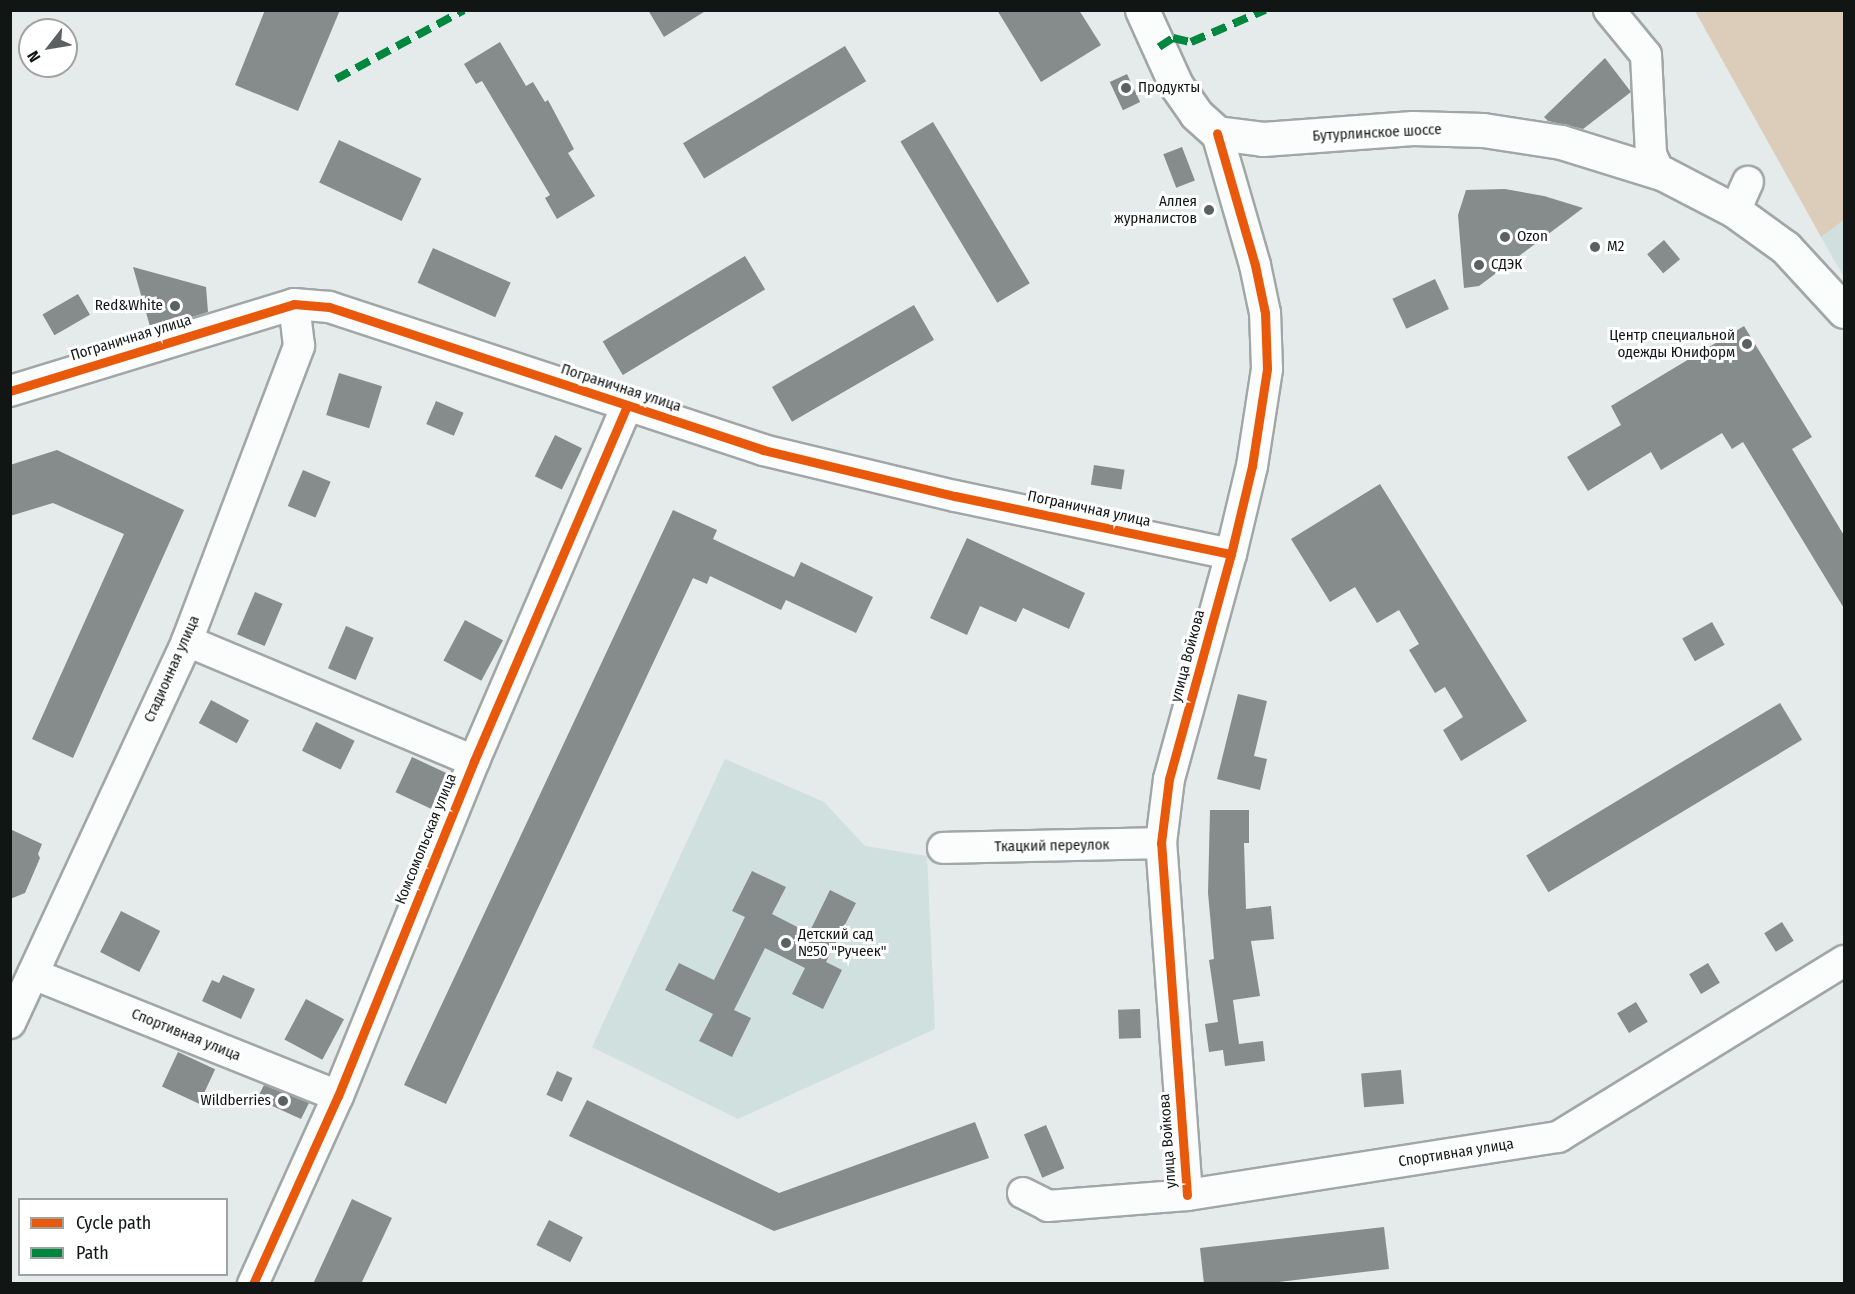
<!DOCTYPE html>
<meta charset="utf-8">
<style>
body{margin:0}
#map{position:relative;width:1855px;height:1294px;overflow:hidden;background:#e4ebea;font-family:"Fira Sans Condensed",sans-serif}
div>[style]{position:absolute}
.built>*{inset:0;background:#d0e0de}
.green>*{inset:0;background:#dbcdba}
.building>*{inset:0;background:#868c8b;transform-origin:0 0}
.roads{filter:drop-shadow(2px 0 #a1a6a6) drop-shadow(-2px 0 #a1a6a6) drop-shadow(0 2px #a1a6a6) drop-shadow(0 -2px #a1a6a6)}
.minor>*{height:30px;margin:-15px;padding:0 15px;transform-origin:15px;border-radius:15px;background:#fbfcfc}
.major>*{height:33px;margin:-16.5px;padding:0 16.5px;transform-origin:16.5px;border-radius:16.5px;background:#fbfcfc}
.quiet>*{height:8px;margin-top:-4px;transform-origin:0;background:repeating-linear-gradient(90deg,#00873e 0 15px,transparent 0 23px)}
.cycleway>*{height:9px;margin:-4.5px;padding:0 4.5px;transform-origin:4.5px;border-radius:4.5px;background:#e8590c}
.dots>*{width:16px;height:16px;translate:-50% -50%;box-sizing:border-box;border:3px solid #fff;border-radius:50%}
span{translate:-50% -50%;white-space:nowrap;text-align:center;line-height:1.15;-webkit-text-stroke:6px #fff;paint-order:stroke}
.poi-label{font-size:15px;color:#111615}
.left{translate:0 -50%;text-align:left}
.right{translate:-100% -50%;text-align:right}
.street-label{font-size:15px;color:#111615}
.frame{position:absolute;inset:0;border:12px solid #111615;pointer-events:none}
.legend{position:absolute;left:18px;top:1198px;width:210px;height:78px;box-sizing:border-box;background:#fff;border:2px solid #a0a2a1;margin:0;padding:8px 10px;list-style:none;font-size:18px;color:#111615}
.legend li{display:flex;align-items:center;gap:12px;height:30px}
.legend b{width:30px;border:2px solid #a0a2a1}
.north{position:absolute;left:18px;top:18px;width:60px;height:60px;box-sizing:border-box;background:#fff;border:2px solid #a0a2a1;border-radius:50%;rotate:239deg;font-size:16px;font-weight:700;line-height:24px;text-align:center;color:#111615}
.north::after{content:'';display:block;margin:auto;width:21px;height:27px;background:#5b6160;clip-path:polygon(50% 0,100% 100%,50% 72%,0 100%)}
</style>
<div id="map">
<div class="built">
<div style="clip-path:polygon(1844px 220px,1844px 277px,1821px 237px)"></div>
<div style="clip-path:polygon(725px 759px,824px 802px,865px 846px,927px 856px,935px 1029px,738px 1119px,592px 1047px)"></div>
</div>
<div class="green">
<div style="clip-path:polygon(1695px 11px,1844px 11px,1844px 220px,1821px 237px)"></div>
</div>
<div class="building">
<div style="clip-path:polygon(265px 10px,340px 10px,298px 111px,235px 85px)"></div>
<div style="clip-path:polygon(648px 10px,707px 10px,664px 37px)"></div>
<div style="clip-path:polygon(997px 10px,1079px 10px,1101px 45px,1041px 82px)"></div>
<div style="clip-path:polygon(500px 42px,526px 86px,533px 82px,545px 102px,548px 100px,574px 149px,568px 153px,595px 196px,557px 219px,545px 198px,550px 195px,482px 81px,476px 84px,464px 64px)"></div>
<div style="left:845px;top:46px;width:41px;height:189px;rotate:59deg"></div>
<div style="clip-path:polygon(1605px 58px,1631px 92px,1583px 129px,1548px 121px,1544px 117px)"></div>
<div style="left:1127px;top:74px;width:31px;height:19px;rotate:65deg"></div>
<div style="left:933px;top:122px;width:188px;height:38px;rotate:59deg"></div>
<div style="left:339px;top:140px;width:91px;height:47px;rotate:25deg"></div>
<div style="left:1182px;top:147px;width:36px;height:20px;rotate:69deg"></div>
<div style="clip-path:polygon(1505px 189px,1544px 196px,1583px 208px,1479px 286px,1464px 288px,1458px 215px,1466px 190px)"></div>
<div style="left:1664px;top:240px;width:25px;height:22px;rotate:50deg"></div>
<div style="left:433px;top:248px;width:85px;height:38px;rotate:24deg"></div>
<div style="left:745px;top:256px;width:39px;height:166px;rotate:59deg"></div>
<div style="clip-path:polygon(133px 267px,206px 287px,208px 312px,151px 330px)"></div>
<div style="left:1435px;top:279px;width:33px;height:47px;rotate:65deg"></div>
<div style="left:78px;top:294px;width:24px;height:41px;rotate:60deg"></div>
<div style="left:914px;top:305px;width:40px;height:164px;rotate:60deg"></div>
<div style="clip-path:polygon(1744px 326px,1812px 437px,1792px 449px,1845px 537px,1845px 610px,1743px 442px,1732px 449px,1722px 433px,1661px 470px,1651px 452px,1588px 491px,1567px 457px,1621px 425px,1611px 406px)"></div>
<div style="left:339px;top:373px;width:45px;height:44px;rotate:17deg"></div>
<div style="left:436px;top:401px;width:30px;height:25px;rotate:23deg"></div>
<div style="left:555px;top:435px;width:30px;height:46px;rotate:26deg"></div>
<div style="clip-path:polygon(57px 450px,184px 510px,73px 758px,32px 739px,124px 534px,53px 503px,10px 516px,10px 465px)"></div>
<div style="left:1094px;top:465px;width:31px;height:20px;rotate:9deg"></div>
<div style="left:303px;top:470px;width:30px;height:39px;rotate:23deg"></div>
<div style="clip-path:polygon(1380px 484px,1527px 721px,1461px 761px,1443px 730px,1463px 717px,1445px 687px,1435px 693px,1409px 650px,1419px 644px,1399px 610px,1377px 623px,1355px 587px,1330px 602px,1291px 539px)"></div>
<div style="clip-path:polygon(673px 510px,717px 530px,713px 539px,794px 577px,801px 562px,873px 597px,856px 633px,786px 600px,781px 610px,710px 576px,707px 584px,693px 578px,446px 1104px,404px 1085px)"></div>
<div style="clip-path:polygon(967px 538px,1085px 593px,1069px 629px,1023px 608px,1016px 622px,980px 606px,967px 635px,930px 618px)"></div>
<div style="left:255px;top:592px;width:30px;height:46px;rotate:23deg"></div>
<div style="left:465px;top:620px;width:43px;height:46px;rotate:28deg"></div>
<div style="left:1712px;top:622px;width:26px;height:34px;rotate:61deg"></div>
<div style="left:346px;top:626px;width:30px;height:46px;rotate:23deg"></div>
<div style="clip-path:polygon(1238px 694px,1267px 701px,1254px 756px,1267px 759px,1260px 790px,1217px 779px)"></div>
<div style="left:211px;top:700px;width:43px;height:26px;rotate:28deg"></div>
<div style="left:1780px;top:703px;width:43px;height:296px;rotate:59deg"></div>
<div style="left:316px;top:722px;width:43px;height:32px;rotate:26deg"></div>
<div style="left:412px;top:757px;width:42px;height:39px;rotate:25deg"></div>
<div style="clip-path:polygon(1210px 810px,1249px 810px,1249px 843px,1244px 843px,1246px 909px,1271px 906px,1274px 939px,1251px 941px,1260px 996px,1233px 1000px,1239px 1044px,1263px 1041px,1265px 1061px,1225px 1066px,1223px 1050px,1209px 1052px,1205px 1024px,1218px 1022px,1209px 960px,1214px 959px,1208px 893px)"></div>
<div style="clip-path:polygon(10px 829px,42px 844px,38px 854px,40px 858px,25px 893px,10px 899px)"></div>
<div style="clip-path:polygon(752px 871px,786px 887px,772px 914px,809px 933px,830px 890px,856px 903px,826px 962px,842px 970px,823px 1009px,792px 994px,805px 968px,765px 948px,734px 1010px,751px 1018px,732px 1057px,699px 1041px,713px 1014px,665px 990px,679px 963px,714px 980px,745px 917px,732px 911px)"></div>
<div style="left:121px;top:911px;width:44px;height:46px;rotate:27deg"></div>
<div style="left:1782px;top:922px;width:22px;height:21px;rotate:58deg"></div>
<div style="left:1708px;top:963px;width:23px;height:22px;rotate:59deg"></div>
<div style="clip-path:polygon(223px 975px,255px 989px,241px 1019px,202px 1001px,212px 980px,219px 983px)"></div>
<div style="left:306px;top:999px;width:43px;height:46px;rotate:28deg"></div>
<div style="left:1636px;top:1002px;width:23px;height:22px;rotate:59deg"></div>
<div style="left:1140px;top:1009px;width:29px;height:22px;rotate:88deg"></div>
<div style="left:178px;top:1052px;width:41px;height:38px;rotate:25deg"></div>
<div style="left:1401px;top:1070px;width:34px;height:40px;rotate:85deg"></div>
<div style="left:557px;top:1071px;width:17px;height:26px;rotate:24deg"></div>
<div style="clip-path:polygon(264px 1085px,309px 1103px,301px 1119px,257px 1099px)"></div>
<div style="clip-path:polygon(587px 1100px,779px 1193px,975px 1122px,989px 1158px,774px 1231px,569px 1136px)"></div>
<div style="left:1046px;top:1125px;width:47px;height:24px;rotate:67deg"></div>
<div style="clip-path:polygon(352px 1199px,392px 1218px,361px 1284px,313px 1284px)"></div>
<div style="left:549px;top:1220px;width:38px;height:28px;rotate:27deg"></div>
<div style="clip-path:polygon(1384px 1227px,1389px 1269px,1262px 1284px,1204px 1284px,1200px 1248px)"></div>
</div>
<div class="roads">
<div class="minor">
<div style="left:1609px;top:10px;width:58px;rotate:50.6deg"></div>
<div style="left:1646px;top:55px;width:99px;rotate:87.1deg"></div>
<div style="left:1651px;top:154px;width:20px;rotate:66deg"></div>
<div style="left:1735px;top:211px;width:32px;rotate:-66deg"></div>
<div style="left:10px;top:391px;width:297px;rotate:-17deg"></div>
<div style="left:294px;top:304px;width:35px;rotate:5deg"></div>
<div style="left:329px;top:307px;width:457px;rotate:18.2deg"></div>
<div style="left:763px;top:450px;width:197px;rotate:13.5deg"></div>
<div style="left:955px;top:496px;width:282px;rotate:11.9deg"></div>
<div style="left:187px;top:641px;width:311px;rotate:22.7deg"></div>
<div style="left:943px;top:848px;width:218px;rotate:-1.3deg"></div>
<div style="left:33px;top:974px;width:328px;rotate:21.8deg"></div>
<div style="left:10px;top:1023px;width:421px;rotate:-65.1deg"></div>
<div style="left:187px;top:641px;width:316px;rotate:-69.2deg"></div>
<div style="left:299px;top:346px;width:42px;rotate:-96.8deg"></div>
<div style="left:1023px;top:1193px;width:28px;rotate:27deg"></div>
<div style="left:1048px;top:1206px;width:139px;rotate:-4.5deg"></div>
<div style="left:1187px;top:1195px;width:376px;rotate:-8.9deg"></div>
<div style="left:1558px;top:1137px;width:336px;rotate:-31.6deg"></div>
<div style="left:1187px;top:1195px;width:353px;rotate:-94.2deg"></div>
<div style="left:1161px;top:843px;width:64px;rotate:-82.9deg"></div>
<div style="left:1169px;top:779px;width:233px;rotate:-74.6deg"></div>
<div style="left:1231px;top:554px;width:90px;rotate:-76.6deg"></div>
<div style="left:1252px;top:466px;width:98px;rotate:-81.2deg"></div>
<div style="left:1267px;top:369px;width:56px;rotate:-92deg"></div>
<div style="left:1265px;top:313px;width:49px;rotate:-101.8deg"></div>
<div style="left:1255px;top:265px;width:137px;rotate:-106.1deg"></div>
<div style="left:253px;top:1284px;width:206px;rotate:-65.7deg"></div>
<div style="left:338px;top:1096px;width:362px;rotate:-67.9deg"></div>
<div style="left:474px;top:761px;width:387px;rotate:-66.7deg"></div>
</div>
<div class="major">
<div style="left:1142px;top:10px;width:82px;rotate:65.6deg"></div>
<div style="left:1176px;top:85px;width:35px;rotate:55deg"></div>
<div style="left:1196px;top:114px;width:28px;rotate:42deg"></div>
<div style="left:1217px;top:133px;width:46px;rotate:7.4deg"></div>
<div style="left:1263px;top:139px;width:150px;rotate:-4.2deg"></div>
<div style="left:1413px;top:128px;width:70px;rotate:1.6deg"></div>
<div style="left:1483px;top:130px;width:79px;rotate:8.7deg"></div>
<div style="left:1561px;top:142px;width:108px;rotate:17.3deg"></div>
<div style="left:1664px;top:174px;width:80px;rotate:27.5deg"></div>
<div style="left:1735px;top:211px;width:62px;rotate:35.8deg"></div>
<div style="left:1785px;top:247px;width:87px;rotate:47.3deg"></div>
</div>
</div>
<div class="quiet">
<div style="left:1159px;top:47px;width:17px;rotate:-33deg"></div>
<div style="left:1173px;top:38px;width:18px;rotate:13deg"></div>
<div style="left:1191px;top:42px;width:81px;rotate:-23.4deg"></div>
<div style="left:336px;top:79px;width:145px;rotate:-28.3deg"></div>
</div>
<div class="cycleway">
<div style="left:10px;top:391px;width:297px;rotate:-17deg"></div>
<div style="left:294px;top:304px;width:35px;rotate:5deg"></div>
<div style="left:329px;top:307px;width:457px;rotate:18.2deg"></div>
<div style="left:763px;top:450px;width:197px;rotate:13.5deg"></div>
<div style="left:955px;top:496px;width:282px;rotate:11.9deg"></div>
<div style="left:1187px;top:1195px;width:353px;rotate:-94.2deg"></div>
<div style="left:1161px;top:843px;width:64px;rotate:-82.9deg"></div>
<div style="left:1169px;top:779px;width:233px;rotate:-74.6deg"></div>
<div style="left:1231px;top:554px;width:90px;rotate:-76.6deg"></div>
<div style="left:1252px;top:466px;width:98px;rotate:-81.2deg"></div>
<div style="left:1267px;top:369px;width:56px;rotate:-92deg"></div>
<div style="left:1265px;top:313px;width:49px;rotate:-101.8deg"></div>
<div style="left:1255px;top:265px;width:137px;rotate:-106.1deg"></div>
<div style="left:253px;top:1284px;width:206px;rotate:-65.7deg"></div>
<div style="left:338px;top:1096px;width:362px;rotate:-67.9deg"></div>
<div style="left:474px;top:761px;width:387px;rotate:-66.7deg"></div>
</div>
<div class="dots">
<div style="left:1126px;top:88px;background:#5b6160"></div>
<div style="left:1209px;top:210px;background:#5b6160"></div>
<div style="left:1505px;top:237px;background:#5b6160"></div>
<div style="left:1595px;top:247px;background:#5b6160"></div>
<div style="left:1479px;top:265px;background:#5b6160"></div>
<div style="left:175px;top:306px;background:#5b6160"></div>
<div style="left:1747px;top:344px;background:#5b6160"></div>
<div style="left:786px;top:943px;background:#5b6160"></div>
<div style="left:283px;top:1101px;background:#5b6160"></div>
</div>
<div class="poi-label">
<span class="left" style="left:1138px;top:88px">Продукты</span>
<span class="right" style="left:1197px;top:210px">Аллея<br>журналистов</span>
<span class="left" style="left:1517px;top:237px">Ozon</span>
<span class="left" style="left:1607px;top:247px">М2</span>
<span class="left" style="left:1491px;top:265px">СДЭК</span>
<span class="right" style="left:163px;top:306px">Red&amp;White</span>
<span class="right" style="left:1735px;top:344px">Центр специальной<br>одежды Юниформ</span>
<span class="left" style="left:798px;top:943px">Детский сад<br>№50 "Ручеек"</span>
<span class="right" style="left:271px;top:1101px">Wildberries</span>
</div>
<div class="street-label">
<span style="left:1377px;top:133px;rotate:-3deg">Бутурлинское шоссе</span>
<span style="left:131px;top:338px;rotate:-17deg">Пограничная улица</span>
<span style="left:621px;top:388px;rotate:18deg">Пограничная улица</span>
<span style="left:1089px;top:509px;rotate:12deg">Пограничная улица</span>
<span style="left:1188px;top:656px;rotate:-75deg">улица Войкова</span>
<span style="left:172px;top:669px;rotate:-66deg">Стадионная улица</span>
<span style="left:426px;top:839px;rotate:-68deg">Комсомольская улица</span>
<span style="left:1052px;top:846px;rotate:-1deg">Ткацкий переулок</span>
<span style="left:186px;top:1035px;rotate:22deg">Спортивная улица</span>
<span style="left:1168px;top:1141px;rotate:-94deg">улица Войкова</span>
<span style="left:1456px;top:1153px;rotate:-9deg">Спортивная улица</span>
</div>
<div class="frame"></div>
<ul class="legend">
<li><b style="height:8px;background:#e8590c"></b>Cycle path</li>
<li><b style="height:8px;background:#00873e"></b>Path</li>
</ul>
<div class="north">N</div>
</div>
